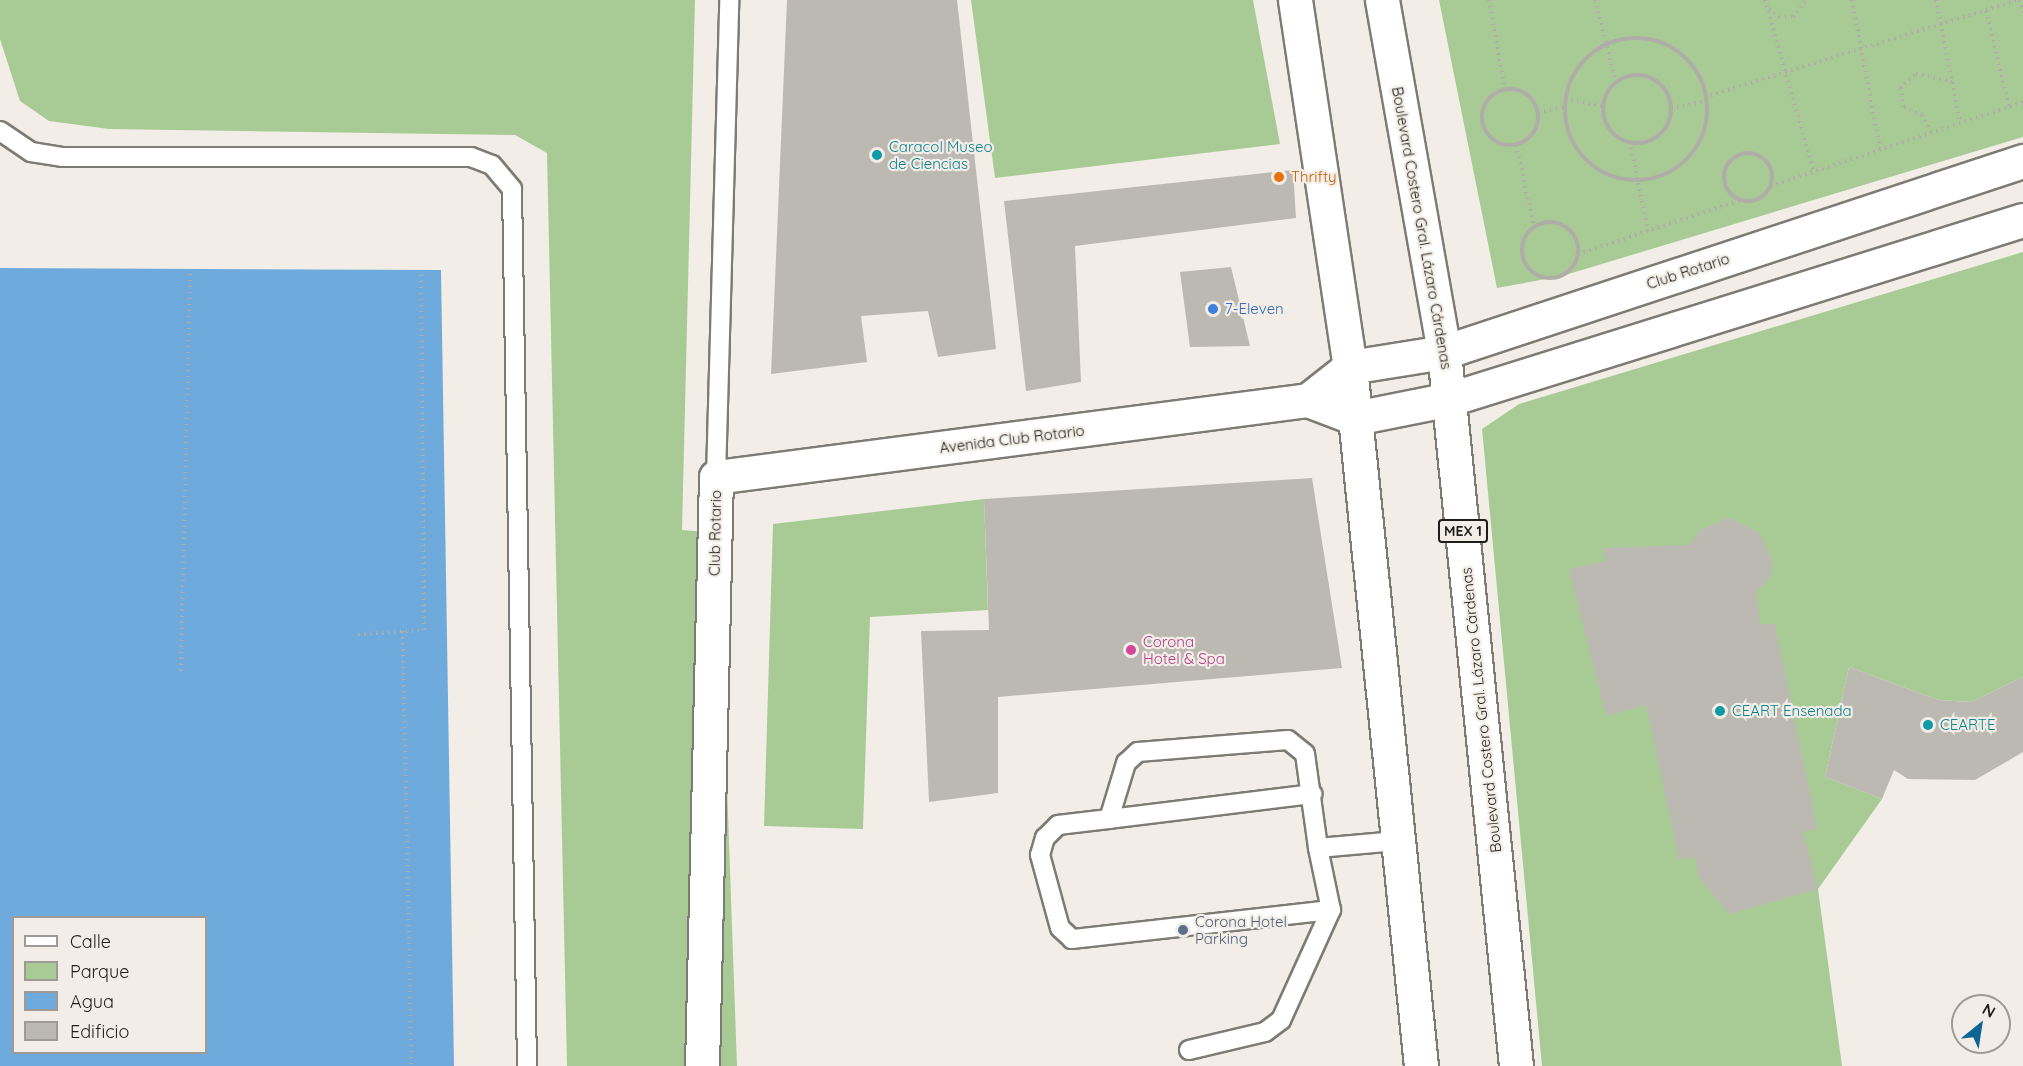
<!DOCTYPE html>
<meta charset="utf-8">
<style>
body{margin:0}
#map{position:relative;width:2023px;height:1066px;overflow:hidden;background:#f2eee7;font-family:Quicksand,sans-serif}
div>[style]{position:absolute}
.green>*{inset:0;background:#a8cb96}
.water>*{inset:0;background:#6faadd}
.building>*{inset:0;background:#bcb9b2}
.path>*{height:4px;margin-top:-2px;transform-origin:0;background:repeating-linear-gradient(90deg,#b0ada8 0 1.5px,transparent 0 6px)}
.path>.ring{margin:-2px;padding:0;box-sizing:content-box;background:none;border:4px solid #b0ada8;border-radius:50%}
.roads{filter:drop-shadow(2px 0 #7e7b75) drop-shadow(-2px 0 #7e7b75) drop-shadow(0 2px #7e7b75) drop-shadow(0 -2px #7e7b75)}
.service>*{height:18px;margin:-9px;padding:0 9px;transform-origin:9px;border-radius:9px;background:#fff}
.minor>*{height:33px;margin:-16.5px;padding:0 16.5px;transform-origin:16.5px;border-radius:16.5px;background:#fff}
.secondary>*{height:33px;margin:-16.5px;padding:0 16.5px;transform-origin:16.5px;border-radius:16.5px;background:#fff}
.trunk>*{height:33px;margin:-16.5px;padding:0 16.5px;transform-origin:16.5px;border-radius:16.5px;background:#fff}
.dots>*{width:16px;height:16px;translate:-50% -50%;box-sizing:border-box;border:3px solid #f2eee7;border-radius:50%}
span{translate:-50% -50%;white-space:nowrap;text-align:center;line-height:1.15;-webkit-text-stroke:4.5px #f2eee7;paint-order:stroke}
.shield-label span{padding:2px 4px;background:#f2eee7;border:2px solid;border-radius:4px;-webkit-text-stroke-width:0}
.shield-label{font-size:14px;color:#1f1e1c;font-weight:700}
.culture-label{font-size:15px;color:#0d838f}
.left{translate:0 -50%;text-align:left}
.food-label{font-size:15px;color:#c56008}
.street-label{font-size:15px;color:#1f1e1c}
.shop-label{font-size:15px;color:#366cbe}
.hotel-label{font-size:15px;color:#b23c85}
.service-label{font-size:15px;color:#4e5e75}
.legend{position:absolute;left:12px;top:916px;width:195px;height:138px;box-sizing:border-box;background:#f2eee7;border:2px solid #9e9b96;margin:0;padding:8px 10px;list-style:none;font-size:18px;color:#1f1e1c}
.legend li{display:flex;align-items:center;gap:12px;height:30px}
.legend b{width:30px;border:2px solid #9e9b96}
.north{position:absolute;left:1951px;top:994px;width:60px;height:60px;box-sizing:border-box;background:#f2eee7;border:2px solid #9e9b96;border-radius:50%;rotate:30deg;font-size:16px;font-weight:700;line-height:24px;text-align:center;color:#1f1e1c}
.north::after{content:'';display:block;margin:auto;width:21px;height:27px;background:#0c6595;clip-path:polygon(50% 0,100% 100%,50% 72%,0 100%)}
</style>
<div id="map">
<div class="green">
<div style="clip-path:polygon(0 0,695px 0,682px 530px,718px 533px,737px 1066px,567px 1066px,547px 153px,515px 135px,109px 129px,49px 121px,20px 101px,0 39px)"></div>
<div style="clip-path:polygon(971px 0,1253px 0,1280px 144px,995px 178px)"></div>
<div style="clip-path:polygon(1439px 0,2023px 0,2023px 137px,1562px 276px,1497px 288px)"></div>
<div style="clip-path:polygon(2023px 252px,2023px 677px,1971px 702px,1938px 700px,1849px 667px,1825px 777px,1882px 799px,1818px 889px,1842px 1066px,1542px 1066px,1482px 429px,1519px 404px)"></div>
<div style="clip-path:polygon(984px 499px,988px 610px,870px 617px,863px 829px,764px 826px,773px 524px)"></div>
</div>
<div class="water">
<div style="clip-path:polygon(evenodd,0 268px,441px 270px,454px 1066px,0 1066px,0 268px,14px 918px,206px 918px,206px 1052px,14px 1052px,14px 918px)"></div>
</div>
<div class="building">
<div style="clip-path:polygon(787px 0,957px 0,996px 349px,938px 357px,928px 311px,861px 316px,867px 362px,771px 374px)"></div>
<div style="clip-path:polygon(1293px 170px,1296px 218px,1075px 246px,1081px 382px,1026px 391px,1004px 201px)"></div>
<div style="clip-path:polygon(1231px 267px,1250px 346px,1190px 347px,1180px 272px)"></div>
<div style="clip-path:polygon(1312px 478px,1342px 668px,998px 697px,998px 793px,929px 802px,921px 631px,989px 630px,984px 499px)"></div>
<div style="clip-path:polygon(1729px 518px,1760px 533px,1773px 563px,1770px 578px,1756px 591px,1760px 624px,1775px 624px,1817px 829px,1803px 832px,1818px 889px,1729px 914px,1699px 878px,1695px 858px,1679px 859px,1646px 705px,1606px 716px,1569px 569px,1606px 561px,1603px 548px,1689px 545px,1701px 529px)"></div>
<div style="clip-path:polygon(1849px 667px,1938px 700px,1971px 702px,2023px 677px,2023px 752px,1975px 780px,1908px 779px,1894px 770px,1882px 799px,1825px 777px)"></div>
</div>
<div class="path">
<div style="left:1489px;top:0;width:91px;rotate:79.9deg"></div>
<div style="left:1595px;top:0;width:85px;rotate:75.6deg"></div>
<div style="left:1765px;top:0;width:180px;rotate:74.2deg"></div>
<div style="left:1852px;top:0;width:151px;rotate:79.3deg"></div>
<div style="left:1936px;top:0;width:124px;rotate:78.9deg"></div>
<div style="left:2019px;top:0;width:13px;rotate:72deg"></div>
<div style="left:1769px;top:9px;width:13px;rotate:39deg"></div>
<div style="left:1779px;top:17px;width:14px"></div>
<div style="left:1793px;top:17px;width:22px;rotate:-51deg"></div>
<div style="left:1986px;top:11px;width:98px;rotate:76.4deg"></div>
<div class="ring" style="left:1565px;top:38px;width:138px;height:138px"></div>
<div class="ring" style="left:1603px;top:75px;width:64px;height:64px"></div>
<div class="ring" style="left:1482px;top:89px;width:52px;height:52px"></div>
<div style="left:1705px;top:97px;width:328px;rotate:-17.2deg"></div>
<div style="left:1565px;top:99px;width:39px;rotate:10deg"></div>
<div style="left:1671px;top:108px;width:36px;rotate:-11deg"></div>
<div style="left:1538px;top:112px;width:27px;rotate:-10deg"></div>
<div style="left:1931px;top:132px;width:19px;rotate:-118deg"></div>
<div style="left:1922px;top:115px;width:20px;rotate:-156deg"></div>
<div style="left:1904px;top:107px;width:19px;rotate:-102deg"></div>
<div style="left:1900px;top:88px;width:21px;rotate:-41deg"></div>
<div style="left:1916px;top:74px;width:37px;rotate:11deg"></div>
<div style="left:1630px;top:142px;width:91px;rotate:78.6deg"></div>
<div style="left:1516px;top:145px;width:84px;rotate:77.6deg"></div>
<div class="ring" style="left:1724px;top:153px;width:44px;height:44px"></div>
<div style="left:1771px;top:186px;width:266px;rotate:-18.4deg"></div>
<div class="ring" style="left:1522px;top:222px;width:52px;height:52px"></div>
<div style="left:1578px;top:254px;width:172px;rotate:-18.3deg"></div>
<div style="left:403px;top:631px;width:435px;rotate:88.9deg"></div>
<div style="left:358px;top:634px;width:66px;rotate:-3.5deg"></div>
<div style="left:424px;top:630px;width:360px;rotate:-90.5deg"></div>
<div style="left:181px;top:671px;width:402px;rotate:-88.7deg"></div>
</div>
<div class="roads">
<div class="service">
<div style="left:0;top:131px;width:37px;rotate:34deg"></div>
<div style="left:31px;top:152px;width:31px;rotate:9deg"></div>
<div style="left:62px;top:157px;width:409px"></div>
<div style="left:471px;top:157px;width:22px;rotate:21deg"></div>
<div style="left:492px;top:165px;width:31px;rotate:50deg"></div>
<div style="left:512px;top:189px;width:877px;rotate:89.02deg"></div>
<div style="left:716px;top:477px;width:477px;rotate:-88.4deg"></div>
<div style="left:1109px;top:819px;width:205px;rotate:-7deg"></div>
<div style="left:1318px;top:848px;width:63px;rotate:78.2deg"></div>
<div style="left:1189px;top:1050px;width:78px;rotate:-13.3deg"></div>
<div style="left:1265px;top:1032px;width:20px;rotate:-37deg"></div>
<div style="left:1281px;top:1020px;width:121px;rotate:-65.6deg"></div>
<div style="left:1331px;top:910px;width:261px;rotate:173.6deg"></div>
<div style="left:1072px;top:939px;width:16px;rotate:-137deg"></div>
<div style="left:1060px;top:928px;width:76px;rotate:-105.3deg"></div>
<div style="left:1040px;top:855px;width:18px;rotate:-74deg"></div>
<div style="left:1045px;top:838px;width:18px;rotate:-45deg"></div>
<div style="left:1058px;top:825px;width:51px;rotate:-6.7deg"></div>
<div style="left:1109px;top:819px;width:59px;rotate:-73.1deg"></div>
<div style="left:1126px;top:763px;width:16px;rotate:-43deg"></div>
<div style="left:1138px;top:752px;width:150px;rotate:-4.6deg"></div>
<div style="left:1288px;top:740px;width:22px;rotate:39deg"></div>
<div style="left:1305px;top:754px;width:95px;rotate:82.1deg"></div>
<div style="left:1318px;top:848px;width:79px;rotate:-5.1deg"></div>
</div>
<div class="minor">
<div style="left:1308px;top:400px;width:53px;rotate:-38.2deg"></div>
<div style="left:702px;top:1066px;width:589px;rotate:-88.64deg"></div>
<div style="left:716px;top:477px;width:597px;rotate:-7.41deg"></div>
<div style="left:1308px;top:400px;width:50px;rotate:21deg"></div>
</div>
<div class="secondary">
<div style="left:1350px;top:367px;width:95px;rotate:-9.1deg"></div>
<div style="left:1444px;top:352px;width:610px;rotate:-18.26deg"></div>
<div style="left:1355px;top:418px;width:97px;rotate:-11.3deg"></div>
<div style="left:1450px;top:399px;width:600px;rotate:-17.35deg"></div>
</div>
<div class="trunk">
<div style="left:1295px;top:0;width:371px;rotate:81.5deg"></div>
<div style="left:1350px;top:367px;width:703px;rotate:84.2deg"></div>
<div style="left:1382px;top:0;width:357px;rotate:80deg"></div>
<div style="left:1444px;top:352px;width:718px;rotate:84.24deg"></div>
</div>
</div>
<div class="dots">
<div style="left:877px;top:155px;background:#0f9aa8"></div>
<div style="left:1279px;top:177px;background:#e8710a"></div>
<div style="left:1213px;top:309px;background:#3f7fe0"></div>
<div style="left:1131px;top:650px;background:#d1479c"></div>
<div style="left:1720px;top:711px;background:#0f9aa8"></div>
<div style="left:1928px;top:725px;background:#0f9aa8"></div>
<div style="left:1183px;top:930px;background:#5c6f8a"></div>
</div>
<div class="shield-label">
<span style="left:1463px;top:531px">MEX 1</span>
</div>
<div class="culture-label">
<span class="left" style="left:889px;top:155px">Caracol Museo<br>de Ciencias</span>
<span class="left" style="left:1732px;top:711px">CEART Ensenada</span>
<span class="left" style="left:1940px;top:725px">CEARTE</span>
</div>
<div class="food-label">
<span class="left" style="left:1291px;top:177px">Thrifty</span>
</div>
<div class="street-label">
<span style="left:1422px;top:228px;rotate:80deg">Boulevard Costero Gral. Lázaro Cárdenas</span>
<span style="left:1688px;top:271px;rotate:-18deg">Club Rotario</span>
<span style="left:1012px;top:439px;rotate:-7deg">Avenida Club Rotario</span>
<span style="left:715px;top:533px;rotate:-89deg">Club Rotario</span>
<span style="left:1481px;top:710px;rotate:-96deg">Boulevard Costero Gral. Lázaro Cárdenas</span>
</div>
<div class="shop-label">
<span class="left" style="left:1225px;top:309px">7-Eleven</span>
</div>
<div class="hotel-label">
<span class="left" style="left:1143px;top:650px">Corona<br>Hotel &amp; Spa</span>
</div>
<div class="service-label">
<span class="left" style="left:1195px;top:930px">Corona Hotel<br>Parking</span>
</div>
<ul class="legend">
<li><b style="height:8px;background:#fff"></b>Calle</li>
<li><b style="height:16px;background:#a8cb96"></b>Parque</li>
<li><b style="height:16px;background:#6faadd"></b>Agua</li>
<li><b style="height:16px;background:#bcb9b2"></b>Edificio</li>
</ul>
<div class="north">N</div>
</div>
